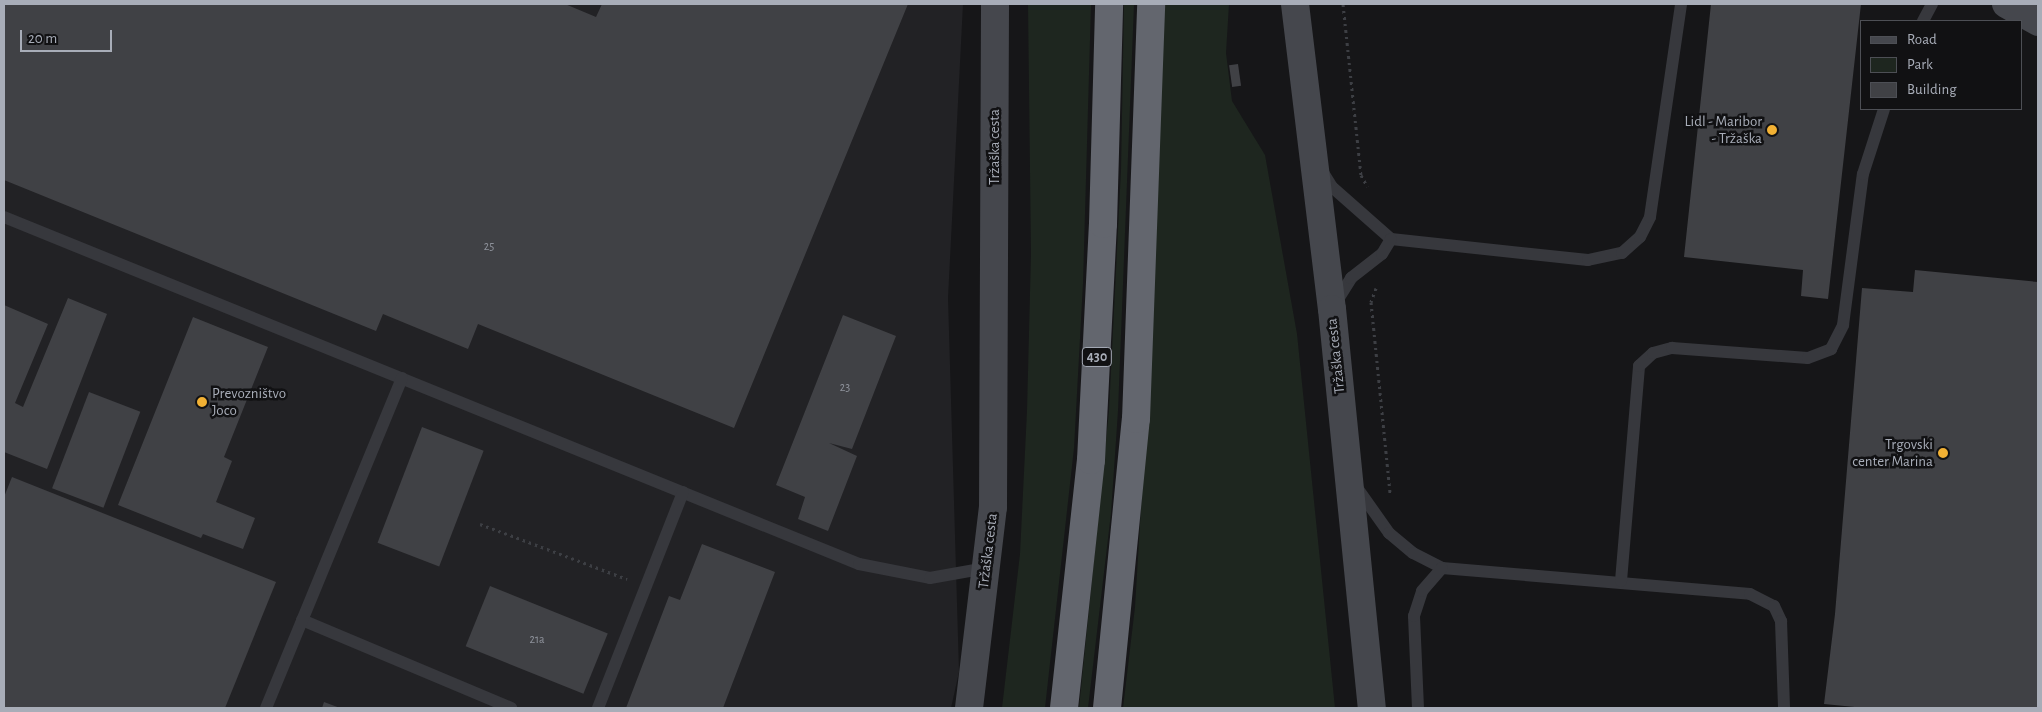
<!DOCTYPE html>
<meta charset="utf-8">
<style>
body{margin:0}
#map{position:relative;width:2042px;height:712px;overflow:hidden;background:#161618;font-family:"Alegreya Sans",sans-serif}
div>[style]{position:absolute}
.built>*{inset:0;background:#222225}
.green>*{inset:0;background:#1e261f}
.building>*{inset:0;background:#404145;transform-origin:0 0}
.path>*{height:3px;margin-top:-1.5px;transform-origin:0;background:repeating-linear-gradient(90deg,#3d3f44 0 2.5px,transparent 0 6.5px)}
.lane>*{height:12px;margin:-6px;padding:0 6px;transform-origin:6px;border-radius:6px;background:#37383d}
.secondary>*{height:28px;margin:-14px;padding:0 14px;transform-origin:14px;border-radius:14px;background:#45474d}
.highway>*{height:28px;margin:-14px;padding:0 14px;transform-origin:14px;border-radius:14px;background:#63666e}
.dots>*{width:14px;height:14px;translate:-50% -50%;box-sizing:border-box;border:2px solid #111113;border-radius:50%}
span{translate:-50% -50%;white-space:nowrap;text-align:center;line-height:1.15;-webkit-text-stroke:5px #111113;paint-order:stroke}
.number-label{font-size:12px;color:#8e929b}
.number-label span{-webkit-text-stroke-width:0}
.shield-label span{padding:1px 4px;background:#111113;border:1px solid;border-radius:4px;-webkit-text-stroke-width:0}
.shield-label{font-size:14px;color:#a8adb8;font-weight:700}
.poi-label{font-size:15px;color:#a8adb8}
.right{translate:-100% -50%;text-align:right}
.left{translate:0 -50%;text-align:left}
.street-label{font-size:15px;color:#a8adb8}
.frame{position:absolute;inset:0;border:5px solid #a8adb8;pointer-events:none}
.legend{position:absolute;left:1860px;top:20px;width:162px;height:90px;box-sizing:border-box;background:#111113;border:1px solid #4d4f55;margin:0;padding:6px 9px;list-style:none;font-size:15px;color:#a8adb8}
.legend li{display:flex;align-items:center;gap:10px;height:25px}
.legend b{width:25px;border:1px solid #4d4f55}
.scale{position:absolute;left:20px;top:30px;width:92px;height:22px;box-sizing:border-box;border:2px solid #a8adb8;border-top:0;padding-left:6px;font-size:15px;line-height:18px;white-space:nowrap;color:#a8adb8;-webkit-text-stroke:4px #111113;paint-order:stroke}
</style>
<div id="map">
<div class="built">
<div style="clip-path:polygon(4px 4px,963px 4px,948px 298px,959px 672px,951px 708px,4px 708px)"></div>
</div>
<div class="green">
<div style="clip-path:polygon(1028px 4px,1091px 4px,1083px 283px,1074px 448px,1045px 708px,1002px 708px,1020px 554px,1027px 411px,1031px 254px)"></div>
<div style="clip-path:polygon(1124px 4px,1134px 4px,1118px 411px,1111px 513px,1088px 708px,1079px 708px,1109px 411px,1121px 170px)"></div>
<div style="clip-path:polygon(1161px 4px,1229px 4px,1226px 53px,1232px 101px,1265px 155px,1297px 334px,1335px 708px,1123px 708px,1135px 607px,1147px 408px)"></div>
</div>
<div class="building">
<div style="clip-path:polygon(4px 4px,565px 4px,596px 17px,602px 4px,908px 4px,734px 428px,478px 324px,468px 349px,383px 314px,376px 331px,4px 180px)"></div>
<div style="clip-path:polygon(1711px 4px,1861px 4px,1828px 299px,1801px 296px,1803px 270px,1684px 257px)"></div>
<div style="left:1238px;top:64px;width:22px;height:9px;rotate:82deg"></div>
<div style="clip-path:polygon(1915px 270px,2038px 282px,2038px 708px,1865px 708px,1824px 704px,1835px 614px,1862px 288px,1913px 292px)"></div>
<div style="clip-path:polygon(68px 298px,107px 314px,47px 469px,4px 452px,4px 305px,48px 324px,15px 403px,23px 407px)"></div>
<div style="clip-path:polygon(843px 315px,896px 336px,852px 449px,829px 443px,857px 456px,828px 531px,798px 519px,805px 497px,776px 485px)"></div>
<div style="clip-path:polygon(193px 317px,268px 347px,224px 457px,232px 461px,216px 502px,255px 518px,243px 549px,203px 534px,201px 538px,118px 505px)"></div>
<div style="left:89px;top:392px;width:55px;height:103px;rotate:21deg"></div>
<div style="left:422px;top:427px;width:66px;height:124px;rotate:21deg"></div>
<div style="clip-path:polygon(12px 477px,276px 582px,225px 708px,4px 708px,4px 497px)"></div>
<div style="clip-path:polygon(702px 544px,775px 572px,723px 708px,626px 708px,669px 596px,680px 600px)"></div>
<div style="left:490px;top:586px;width:127px;height:65px;rotate:22deg"></div>
<div style="clip-path:polygon(324px 702px,340px 708px,322px 708px)"></div>
</div>
<div class="path">
<div style="left:1343px;top:4px;width:172px;rotate:84deg"></div>
<div style="left:1361px;top:175px;width:13px;rotate:61deg"></div>
<div style="left:1376px;top:288px;width:15px;rotate:110deg"></div>
<div style="left:1371px;top:302px;width:192px;rotate:84.3deg"></div>
<div style="left:480px;top:524px;width:157px;rotate:20.5deg"></div>
</div>
<div class="lane">
<div style="left:1923px;top:21px;width:19px;rotate:-62deg"></div>
<div style="left:1322px;top:171px;width:19px;rotate:58deg"></div>
<div style="left:1332px;top:187px;width:79px;rotate:41.4deg"></div>
<div style="left:1391px;top:239px;width:198px;rotate:6.1deg"></div>
<div style="left:1588px;top:260px;width:35px;rotate:-12deg"></div>
<div style="left:1622px;top:253px;width:24px;rotate:-42deg"></div>
<div style="left:1640px;top:237px;width:22px;rotate:-63deg"></div>
<div style="left:1650px;top:217px;width:215px;rotate:-81.7deg"></div>
<div style="left:4px;top:217px;width:923px;rotate:22.09deg"></div>
<div style="left:859px;top:564px;width:72px;rotate:11.2deg"></div>
<div style="left:930px;top:578px;width:57px;rotate:-10.1deg"></div>
<div style="left:1335px;top:304px;width:31px;rotate:-58deg"></div>
<div style="left:1351px;top:278px;width:39px;rotate:-38deg"></div>
<div style="left:1382px;top:254px;width:17px;rotate:-59deg"></div>
<div style="left:1355px;top:485px;width:59px;rotate:54.7deg"></div>
<div style="left:1389px;top:533px;width:31px;rotate:40deg"></div>
<div style="left:1413px;top:553px;width:33px;rotate:27deg"></div>
<div style="left:1442px;top:568px;width:309px;rotate:4.8deg"></div>
<div style="left:1750px;top:594px;width:27px;rotate:27deg"></div>
<div style="left:1774px;top:606px;width:17px;rotate:65deg"></div>
<div style="left:1781px;top:621px;width:87px;rotate:88deg"></div>
<div style="left:1621px;top:581px;width:216px;rotate:-85.2deg"></div>
<div style="left:1639px;top:366px;width:19px;rotate:-43deg"></div>
<div style="left:1653px;top:353px;width:20px;rotate:-15deg"></div>
<div style="left:1672px;top:348px;width:136px;rotate:4.2deg"></div>
<div style="left:1808px;top:358px;width:25px;rotate:-21deg"></div>
<div style="left:1831px;top:349px;width:27px;rotate:-63deg"></div>
<div style="left:1843px;top:325px;width:152px;rotate:-82.5deg"></div>
<div style="left:1863px;top:174px;width:68px;rotate:-72.1deg"></div>
<div style="left:302px;top:620px;width:227px;rotate:22.8deg"></div>
<div style="left:266px;top:708px;width:357px;rotate:-67.6deg"></div>
<div style="left:598px;top:708px;width:232px;rotate:-68.5deg"></div>
<div style="left:1418px;top:708px;width:92px;rotate:-92.5deg"></div>
<div style="left:1414px;top:616px;width:26px;rotate:-72deg"></div>
<div style="left:1422px;top:591px;width:30px;rotate:-49deg"></div>
</div>
<div class="secondary">
<div style="left:1295px;top:4px;width:307px;rotate:83.1deg"></div>
<div style="left:1332px;top:309px;width:401px;rotate:84.3deg"></div>
<div style="left:2006px;top:4px;width:37px;rotate:29deg"></div>
<div style="left:969px;top:708px;width:202px;rotate:-83.2deg"></div>
<div style="left:993px;top:507px;width:503px;rotate:-89.77deg"></div>
</div>
<div class="highway">
<div style="left:1064px;top:708px;width:249px;rotate:-83.8deg"></div>
<div style="left:1091px;top:460px;width:236px;rotate:-87.1deg"></div>
<div style="left:1103px;top:224px;width:220px;rotate:-88.4deg"></div>
<div style="left:1107px;top:708px;width:290px;rotate:-84.3deg"></div>
<div style="left:1136px;top:419px;width:415px;rotate:-87.9deg"></div>
</div>
<div class="dots">
<div style="left:1772px;top:130px;background:#f2b134"></div>
<div style="left:202px;top:402px;background:#f2b134"></div>
<div style="left:1943px;top:453px;background:#f2b134"></div>
</div>
<div class="number-label">
<span style="left:489px;top:247px">25</span>
<span style="left:845px;top:388px">23</span>
<span style="left:537px;top:640px">21a</span>
</div>
<div class="shield-label">
<span style="left:1097px;top:357px">430</span>
</div>
<div class="poi-label">
<span class="right" style="left:1762px;top:130px">Lidl - Maribor<br>- Tržaška</span>
<span class="left" style="left:212px;top:402px">Prevozništvo<br>Joco</span>
<span class="right" style="left:1933px;top:453px">Trgovski<br>center Marina</span>
</div>
<div class="street-label">
<span style="left:995px;top:147px;rotate:-90deg">Tržaška cesta</span>
<span style="left:1336px;top:356px;rotate:-96deg">Tržaška cesta</span>
<span style="left:988px;top:551px;rotate:-83deg">Tržaška cesta</span>
</div>
<div class="frame"></div>
<ul class="legend">
<li><b style="height:6px;background:#45474d"></b>Road</li>
<li><b style="height:14px;background:#1e261f"></b>Park</li>
<li><b style="height:14px;background:#404145"></b>Building</li>
</ul>
<div class="scale">20 m</div>
</div>
